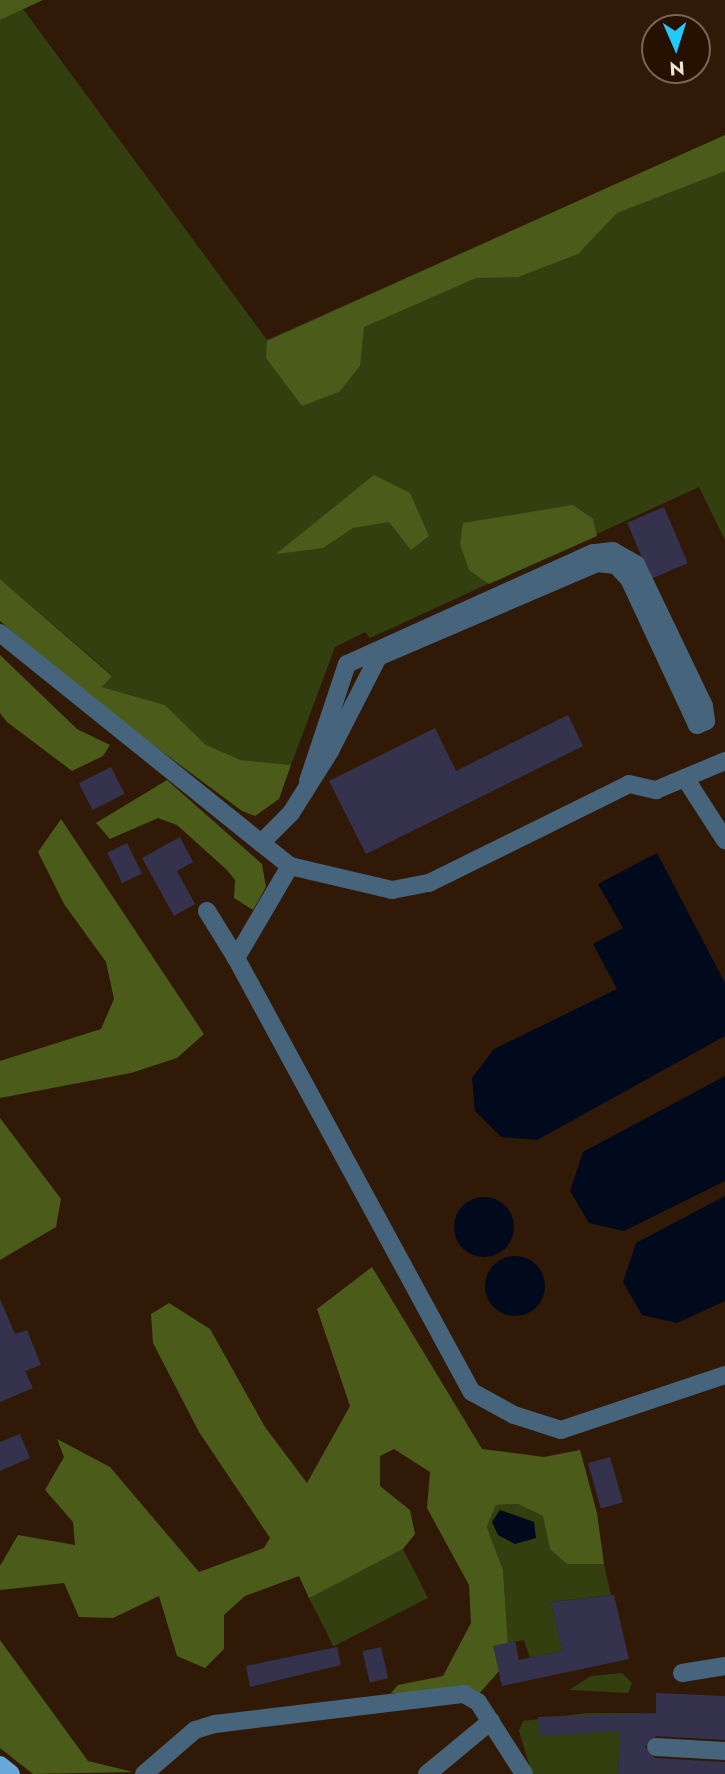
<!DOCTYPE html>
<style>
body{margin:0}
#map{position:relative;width:725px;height:1774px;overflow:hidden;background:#301a07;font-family:Jost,sans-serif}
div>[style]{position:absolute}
.green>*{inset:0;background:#343f10;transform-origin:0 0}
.forest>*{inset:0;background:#4b5b1a}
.water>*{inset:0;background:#000a1c}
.round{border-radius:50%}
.building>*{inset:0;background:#35324d;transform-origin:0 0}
.minor>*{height:18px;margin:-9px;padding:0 9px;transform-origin:9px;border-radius:9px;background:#46647b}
.major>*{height:18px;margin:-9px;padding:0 9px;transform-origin:9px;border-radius:9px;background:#67a8d8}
span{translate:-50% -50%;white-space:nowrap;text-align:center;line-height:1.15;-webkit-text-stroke:7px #261101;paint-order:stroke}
.north{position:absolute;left:641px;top:14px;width:70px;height:70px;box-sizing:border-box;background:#261101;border:2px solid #776556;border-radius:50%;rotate:177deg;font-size:19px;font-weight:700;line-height:28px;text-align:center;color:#f1e2d6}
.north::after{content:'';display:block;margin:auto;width:24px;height:32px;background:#21c9fd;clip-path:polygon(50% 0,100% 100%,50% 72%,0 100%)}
</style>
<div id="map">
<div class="green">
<div style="clip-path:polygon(23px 9px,267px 340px,725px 135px,725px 540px,699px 487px,370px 638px,365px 632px,335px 647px,291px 765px,241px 760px,206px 745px,165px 705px,102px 687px,112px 675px,0 579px,0 20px)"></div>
<div style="clip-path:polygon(518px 1504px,544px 1516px,550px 1549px,604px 1564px,611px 1595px,551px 1602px,562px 1651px,530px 1658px,524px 1640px,508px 1643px,503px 1570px,487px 1527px,496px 1505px)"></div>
<div style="left:403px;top:1549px;width:55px;height:106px;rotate:63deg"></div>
<div style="clip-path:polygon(622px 1673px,632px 1683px,628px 1693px,569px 1690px,591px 1676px)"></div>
<div style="clip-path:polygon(587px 1713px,640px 1713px,640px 1735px,620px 1735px,618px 1774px,532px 1774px,519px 1731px,523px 1721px)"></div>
</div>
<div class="forest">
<div style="clip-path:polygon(0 0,43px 0,0 20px)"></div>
<div style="clip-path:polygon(725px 135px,725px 171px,617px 213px,578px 254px,518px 277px,476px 278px,364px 327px,360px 366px,339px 392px,302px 406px,266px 358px,267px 341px)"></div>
<div style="clip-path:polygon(374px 475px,410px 493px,429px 536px,411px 550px,389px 522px,353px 528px,323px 548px,276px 554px)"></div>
<div style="clip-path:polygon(573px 505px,593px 519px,597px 536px,489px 584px,469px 570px,460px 544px,463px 523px)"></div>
<div style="clip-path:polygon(0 579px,112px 676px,102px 687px,165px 705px,206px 745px,241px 760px,291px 765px,279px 799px,255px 816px,242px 811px,102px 707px,0 621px)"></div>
<div style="clip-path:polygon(0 655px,77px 729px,110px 745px,103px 756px,72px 771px,7px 722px,0 713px)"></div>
<div style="clip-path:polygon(167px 780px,262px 864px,266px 887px,253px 910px,234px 898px,235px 880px,227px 870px,177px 825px,158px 818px,110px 839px,96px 823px)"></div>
<div style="clip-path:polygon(61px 819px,204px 1034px,177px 1058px,131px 1073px,0 1098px,0 1061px,101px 1029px,114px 999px,106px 962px,64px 904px,38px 852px)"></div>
<div style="clip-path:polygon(0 1118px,61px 1199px,56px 1227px,0 1260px)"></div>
<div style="clip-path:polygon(372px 1267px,482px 1449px,544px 1457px,580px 1450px,597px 1513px,604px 1564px,567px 1564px,550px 1549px,543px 1516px,518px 1504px,496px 1505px,487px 1527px,503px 1570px,508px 1643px,499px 1671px,478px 1695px,391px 1693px,398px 1685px,443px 1676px,471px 1623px,469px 1585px,427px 1508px,430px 1472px,394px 1449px,380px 1456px,380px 1486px,410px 1510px,415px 1534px,403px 1549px,309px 1598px,299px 1576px,245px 1596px,224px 1615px,224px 1649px,205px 1668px,177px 1656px,159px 1596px,113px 1618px,79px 1617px,64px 1583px,0 1590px,0 1566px,18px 1535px,75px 1545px,73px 1522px,45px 1490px,64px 1457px,57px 1439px,110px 1467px,199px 1572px,264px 1548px,270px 1538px,199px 1432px,153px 1343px,151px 1314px,169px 1303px,210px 1329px,265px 1427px,307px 1483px,350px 1406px,317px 1309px)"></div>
<div style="clip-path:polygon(0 1640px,88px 1761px,133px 1772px,33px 1774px,0 1748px)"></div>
</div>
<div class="water">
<div style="clip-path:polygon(657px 853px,725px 983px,725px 1036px,537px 1140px,501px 1137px,475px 1111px,472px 1078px,494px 1049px,617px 989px,593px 944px,623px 928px,598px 884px)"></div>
<div style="clip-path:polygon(725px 1076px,725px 1181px,624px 1231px,589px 1223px,570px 1191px,583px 1152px)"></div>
<div style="clip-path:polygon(725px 1196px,725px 1301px,677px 1323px,642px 1315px,623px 1282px,636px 1243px)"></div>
<div class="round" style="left:454px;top:1197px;width:60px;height:60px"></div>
<div class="round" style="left:485px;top:1256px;width:60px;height:60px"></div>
<div style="clip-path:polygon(500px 1510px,534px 1522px,536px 1538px,515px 1544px,498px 1535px,492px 1522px)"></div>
</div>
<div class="building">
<div style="left:664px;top:507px;width:61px;height:40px;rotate:67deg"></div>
<div style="clip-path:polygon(568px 715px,583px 746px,366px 854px,329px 781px,435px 728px,456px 771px)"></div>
<div style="left:111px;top:767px;width:30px;height:36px;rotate:63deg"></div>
<div style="clip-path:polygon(180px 837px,193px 862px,177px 871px,195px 904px,174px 916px,142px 858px)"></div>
<div style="left:127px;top:843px;width:34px;height:22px;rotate:64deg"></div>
<div style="clip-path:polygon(0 1299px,15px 1334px,27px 1330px,41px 1365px,25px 1371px,33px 1388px,0 1402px)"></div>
<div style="clip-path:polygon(20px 1434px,30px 1458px,0 1471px,0 1442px)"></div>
<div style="left:610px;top:1457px;width:47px;height:23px;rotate:74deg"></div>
<div style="clip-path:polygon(614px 1595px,629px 1659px,502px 1686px,493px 1646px,515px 1641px,519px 1660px,562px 1651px,551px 1602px)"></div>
<div style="clip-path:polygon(337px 1647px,341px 1665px,250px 1687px,246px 1666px)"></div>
<div style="left:381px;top:1647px;width:32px;height:19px;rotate:77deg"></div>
<div style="clip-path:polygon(656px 1693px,725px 1696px,725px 1740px,656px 1736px,645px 1747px,655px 1758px,725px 1762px,725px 1774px,618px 1774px,620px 1731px,540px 1736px,538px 1717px,656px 1713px)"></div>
</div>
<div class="minor">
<div style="left:0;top:633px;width:372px;rotate:38.8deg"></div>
<div style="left:290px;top:866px;width:105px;rotate:13.2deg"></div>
<div style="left:392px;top:890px;width:38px;rotate:-11deg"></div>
<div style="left:429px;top:883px;width:223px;rotate:-26.3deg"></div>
<div style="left:629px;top:784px;width:28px;rotate:13deg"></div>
<div style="left:656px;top:790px;width:75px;rotate:-22.8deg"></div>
<div style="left:685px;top:778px;width:74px;rotate:57.2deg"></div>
<div style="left:261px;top:843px;width:42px;rotate:-45deg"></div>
<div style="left:291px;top:813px;width:73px;rotate:-57.8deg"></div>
<div style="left:330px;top:751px;width:106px;rotate:-62.9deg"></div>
<div style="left:378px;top:657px;width:238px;rotate:-23.2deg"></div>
<div style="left:597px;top:563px;width:19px;rotate:6deg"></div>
<div style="left:616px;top:565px;width:19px;rotate:47deg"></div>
<div style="left:629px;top:579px;width:161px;rotate:65deg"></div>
<div style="left:697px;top:725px;width:10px;rotate:-24deg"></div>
<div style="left:706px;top:721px;width:15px;rotate:-98deg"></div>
<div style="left:704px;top:706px;width:157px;rotate:-115.6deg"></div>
<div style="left:636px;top:564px;width:26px;rotate:-151deg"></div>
<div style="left:613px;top:551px;width:20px;rotate:174deg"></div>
<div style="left:593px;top:553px;width:270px;rotate:155.7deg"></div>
<div style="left:347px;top:664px;width:123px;rotate:108.4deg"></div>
<div style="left:290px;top:866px;width:107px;rotate:120.4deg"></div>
<div style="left:236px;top:958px;width:494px;rotate:61.5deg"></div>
<div style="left:472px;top:1392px;width:48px;rotate:28.7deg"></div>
<div style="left:514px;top:1415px;width:49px;rotate:17.7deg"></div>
<div style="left:561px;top:1430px;width:173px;rotate:-18.5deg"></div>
<div style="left:207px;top:911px;width:55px;rotate:58.3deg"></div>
<div style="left:682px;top:1673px;width:44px;rotate:-9.2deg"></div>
<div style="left:656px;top:1747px;width:69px;rotate:3.3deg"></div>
<div style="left:144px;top:1774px;width:67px;rotate:-40.8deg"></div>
<div style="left:195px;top:1730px;width:21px;rotate:-17deg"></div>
<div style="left:215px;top:1724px;width:251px;rotate:-6.9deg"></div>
<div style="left:464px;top:1694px;width:16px;rotate:30deg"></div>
<div style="left:478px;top:1702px;width:85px;rotate:57.4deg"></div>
<div style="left:427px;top:1774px;width:83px;rotate:-39.6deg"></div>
</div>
<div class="major">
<div style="left:0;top:1765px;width:14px;rotate:39deg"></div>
</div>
<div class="north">N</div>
</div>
